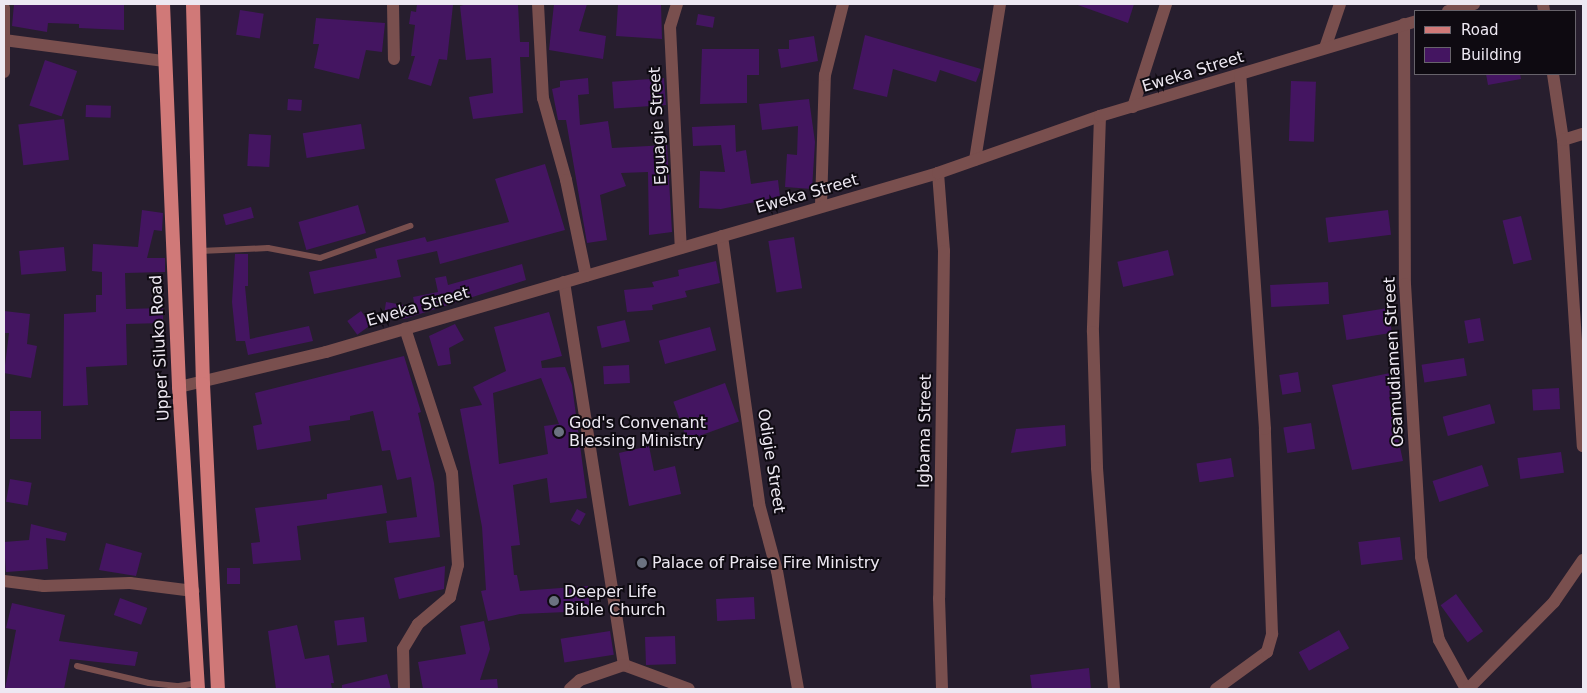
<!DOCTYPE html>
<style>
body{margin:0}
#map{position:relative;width:1587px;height:693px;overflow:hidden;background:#271e2e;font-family:"DejaVu Sans",sans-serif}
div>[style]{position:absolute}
.building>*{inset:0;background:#441561;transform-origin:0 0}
.service>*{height:6px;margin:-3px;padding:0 3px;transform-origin:3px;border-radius:3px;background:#794f4e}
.minor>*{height:12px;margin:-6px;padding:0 6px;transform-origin:6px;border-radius:6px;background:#794f4e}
.primary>*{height:14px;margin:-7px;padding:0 7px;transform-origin:7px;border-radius:7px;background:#d07978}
.dots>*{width:14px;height:14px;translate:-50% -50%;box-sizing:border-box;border:2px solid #0e0a11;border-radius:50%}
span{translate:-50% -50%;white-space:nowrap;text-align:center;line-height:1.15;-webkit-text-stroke:4px #0e0a11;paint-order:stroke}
.street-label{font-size:16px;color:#ede8f2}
.poi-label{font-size:16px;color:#ede8f2}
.left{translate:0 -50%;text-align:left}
.frame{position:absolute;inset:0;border:5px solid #ede8f2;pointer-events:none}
.legend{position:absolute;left:1414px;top:10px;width:162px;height:65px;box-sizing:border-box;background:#0e0a11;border:1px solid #67636b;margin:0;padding:6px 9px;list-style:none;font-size:15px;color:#ede8f2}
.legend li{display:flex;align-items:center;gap:10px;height:25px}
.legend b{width:25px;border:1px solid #67636b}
</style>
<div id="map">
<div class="building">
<div style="clip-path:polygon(14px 4px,124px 4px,124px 30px,79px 28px,79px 24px,48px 23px,47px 32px,12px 26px)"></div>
<div style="clip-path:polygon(417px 4px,453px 5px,447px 60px,439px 59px,431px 86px,408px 79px,415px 56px,411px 56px,415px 25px,409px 24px,411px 11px,416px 12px)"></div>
<div style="clip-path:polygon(467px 4px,518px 4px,520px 42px,529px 42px,529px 57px,520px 57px,523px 113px,473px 119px,469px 97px,493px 93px,491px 58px,466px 60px,460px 6px)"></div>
<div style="clip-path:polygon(554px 4px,587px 4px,579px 31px,606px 36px,603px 59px,549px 50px)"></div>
<div style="clip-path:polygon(618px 4px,661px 4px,662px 39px,616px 36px)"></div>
<div style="clip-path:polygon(1075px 4px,1134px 4px,1128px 23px)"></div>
<div style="left:240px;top:10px;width:24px;height:25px;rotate:9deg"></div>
<div style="left:698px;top:14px;width:17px;height:11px;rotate:10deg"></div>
<div style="clip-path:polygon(316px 18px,385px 23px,382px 52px,366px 50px,359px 79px,314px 68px,319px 44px,313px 44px)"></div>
<div style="clip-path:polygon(865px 35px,981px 69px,976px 82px,940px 70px,936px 82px,893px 69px,887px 97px,853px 89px)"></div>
<div style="clip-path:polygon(814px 36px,818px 61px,781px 68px,778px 49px,789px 49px,789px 40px)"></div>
<div style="clip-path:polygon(702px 49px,759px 49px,759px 75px,747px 75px,747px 103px,700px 104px)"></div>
<div style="left:45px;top:60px;width:34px;height:48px;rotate:19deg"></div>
<div style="clip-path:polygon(1486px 74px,1520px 74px,1521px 79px,1488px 85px)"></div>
<div style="clip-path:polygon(588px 78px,589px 94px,578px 95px,580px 125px,608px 121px,612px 148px,667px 145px,672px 232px,649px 235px,648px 172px,621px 173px,626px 186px,600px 195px,607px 240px,587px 243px,566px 120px,558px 120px,552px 89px,560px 87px,560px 81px)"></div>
<div style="left:664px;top:78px;width:27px;height:52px;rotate:86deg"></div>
<div style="left:1291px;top:81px;width:25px;height:60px;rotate:2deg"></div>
<div style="left:288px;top:99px;width:14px;height:11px;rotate:4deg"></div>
<div style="clip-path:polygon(809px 99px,815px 142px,812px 189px,785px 187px,787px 154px,797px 155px,798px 126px,762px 130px,759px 104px)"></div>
<div style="left:86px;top:105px;width:25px;height:12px;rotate:2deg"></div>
<div style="left:64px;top:119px;width:41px;height:46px;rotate:83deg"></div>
<div style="left:361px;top:124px;width:25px;height:59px;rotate:81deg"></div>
<div style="clip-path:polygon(735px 125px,736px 152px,746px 150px,751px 184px,778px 180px,780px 197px,721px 209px,699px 208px,700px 171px,725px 172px,721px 145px,693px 146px,692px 127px)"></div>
<div style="left:249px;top:134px;width:22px;height:32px;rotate:3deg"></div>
<div style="clip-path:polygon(545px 164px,565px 230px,440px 264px,437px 251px,397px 260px,401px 277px,314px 294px,309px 272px,377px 258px,375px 249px,425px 237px,427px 242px,509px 222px,495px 179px)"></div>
<div style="left:358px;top:205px;width:29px;height:62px;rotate:74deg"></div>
<div style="left:251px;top:207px;width:11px;height:29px;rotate:75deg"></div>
<div style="clip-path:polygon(142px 210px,163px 213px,162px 231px,154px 230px,147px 258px,165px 258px,165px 272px,125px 273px,126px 309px,163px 308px,163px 323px,126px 324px,127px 365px,86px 367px,88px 405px,63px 406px,64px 314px,96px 312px,96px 295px,102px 295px,102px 272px,92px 271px,93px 244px,138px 247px)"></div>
<div style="left:1388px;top:210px;width:25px;height:63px;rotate:83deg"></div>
<div style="left:1521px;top:216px;width:45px;height:19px;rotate:76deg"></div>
<div style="left:794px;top:237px;width:52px;height:26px;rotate:81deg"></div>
<div style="left:64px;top:247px;width:24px;height:45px;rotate:85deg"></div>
<div style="left:1168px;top:250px;width:26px;height:52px;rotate:77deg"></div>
<div style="clip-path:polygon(235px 254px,248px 254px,248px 286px,245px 286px,250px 339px,309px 326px,313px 341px,248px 355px,245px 341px,236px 341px,232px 302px)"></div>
<div style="clip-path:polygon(716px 261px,720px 283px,685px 291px,687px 297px,652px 305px,653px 310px,627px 312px,624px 290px,654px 287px,652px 282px,679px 276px,678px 270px)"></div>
<div style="clip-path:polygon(522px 264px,526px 280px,404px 319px,384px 315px,386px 302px,415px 307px,413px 297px,438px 292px,435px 278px,446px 276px,448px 285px)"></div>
<div style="left:1328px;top:282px;width:22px;height:58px;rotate:87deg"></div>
<div style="left:1388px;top:308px;width:25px;height:46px;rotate:81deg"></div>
<div style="clip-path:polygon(4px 311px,30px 314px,27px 344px,37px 346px,31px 378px,4px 373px,9px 333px,4px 333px)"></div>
<div style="left:361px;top:311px;width:17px;height:17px;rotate:54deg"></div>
<div style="clip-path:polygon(evenodd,549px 312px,562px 356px,541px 361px,542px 368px,565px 367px,572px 385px,587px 498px,550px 503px,547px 478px,513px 485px,520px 545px,511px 546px,514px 575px,517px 575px,520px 591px,588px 586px,590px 611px,520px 614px,488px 621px,481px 591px,486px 590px,482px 527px,460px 409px,482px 405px,473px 387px,506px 371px,494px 327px,549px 312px,541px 378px,559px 424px,544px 426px,548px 454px,499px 464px,493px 393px,541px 378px)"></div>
<div style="left:1480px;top:318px;width:23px;height:16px;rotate:80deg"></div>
<div style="left:625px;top:320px;width:22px;height:29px;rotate:77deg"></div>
<div style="clip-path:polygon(455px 324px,464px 340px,449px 348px,451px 364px,438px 366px,429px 336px)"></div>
<div style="left:710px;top:327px;width:24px;height:53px;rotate:75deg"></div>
<div style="clip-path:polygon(404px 356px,421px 412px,418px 413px,434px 483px,440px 537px,389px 543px,386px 521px,417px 517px,411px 477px,397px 480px,390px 450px,382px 451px,373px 411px,350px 416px,350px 420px,309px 426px,311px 441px,257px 450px,253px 426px,262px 424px,255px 393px)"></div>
<div style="left:1464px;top:358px;width:18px;height:43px;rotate:81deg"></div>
<div style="left:629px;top:365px;width:18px;height:26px;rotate:87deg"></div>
<div style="left:1298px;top:372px;width:20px;height:19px;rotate:81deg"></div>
<div style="clip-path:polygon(1390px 373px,1395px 396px,1389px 397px,1403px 461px,1352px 470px,1332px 385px)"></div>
<div style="left:725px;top:383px;width:41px;height:55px;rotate:70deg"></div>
<div style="left:1559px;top:388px;width:21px;height:27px;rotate:87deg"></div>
<div style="left:1490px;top:404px;width:20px;height:49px;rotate:75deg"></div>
<div style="left:10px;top:411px;width:31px;height:28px"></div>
<div style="left:1311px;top:423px;width:26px;height:28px;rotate:81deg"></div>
<div style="clip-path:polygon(1065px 425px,1066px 446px,1011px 453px,1016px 429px)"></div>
<div style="clip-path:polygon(649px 446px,654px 471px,675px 466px,681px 494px,629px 506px,619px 453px)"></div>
<div style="left:1561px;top:452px;width:21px;height:44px;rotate:82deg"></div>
<div style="left:1231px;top:458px;width:19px;height:35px;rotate:81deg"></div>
<div style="left:1482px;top:465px;width:22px;height:52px;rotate:72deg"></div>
<div style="left:10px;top:479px;width:22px;height:23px;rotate:10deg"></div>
<div style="clip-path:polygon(382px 485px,387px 513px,297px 526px,301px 560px,253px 564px,251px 543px,260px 542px,255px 508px,327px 499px,327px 494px)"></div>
<div style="left:577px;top:509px;width:10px;height:13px;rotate:29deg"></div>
<div style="clip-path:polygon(31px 524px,67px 533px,65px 541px,46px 538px,48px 569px,6px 572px,4px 542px,29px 540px)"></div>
<div style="left:1400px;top:537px;width:23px;height:42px;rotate:83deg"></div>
<div style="clip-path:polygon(106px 543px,142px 553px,136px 576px,99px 570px)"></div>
<div style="clip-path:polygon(445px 566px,444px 589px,399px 599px,394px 578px)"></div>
<div style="left:227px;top:568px;width:13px;height:16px"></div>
<div style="left:1456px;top:594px;width:46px;height:19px;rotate:54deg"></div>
<div style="left:754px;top:597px;width:22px;height:38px;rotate:87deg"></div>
<div style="left:120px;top:598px;width:29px;height:18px;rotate:20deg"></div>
<div style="clip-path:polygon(12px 603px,65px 615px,59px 641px,138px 652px,135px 666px,70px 659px,64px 689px,5px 689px,16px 630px,6px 628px)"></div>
<div style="left:364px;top:617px;width:25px;height:30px;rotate:83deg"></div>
<div style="clip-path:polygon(484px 621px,490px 649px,480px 680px,497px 679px,498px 689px,423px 689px,418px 662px,466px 654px,460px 626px)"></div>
<div style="clip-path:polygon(297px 625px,305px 659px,329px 655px,334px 683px,331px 683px,332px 689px,276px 689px,268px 631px)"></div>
<div style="left:1339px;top:630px;width:21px;height:46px;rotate:61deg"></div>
<div style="left:610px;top:631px;width:24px;height:50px;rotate:81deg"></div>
<div style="left:675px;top:636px;width:28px;height:30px;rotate:88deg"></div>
<div style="clip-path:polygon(1089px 668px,1091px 689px,1032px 689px,1030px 675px)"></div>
<div style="clip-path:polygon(387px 674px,391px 689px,342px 689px,342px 685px)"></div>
</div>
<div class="service">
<div style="left:200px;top:251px;width:68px;rotate:-2.5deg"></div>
<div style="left:268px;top:248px;width:53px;rotate:10.9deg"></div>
<div style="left:320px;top:258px;width:96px;rotate:-19.6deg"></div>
<div style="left:77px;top:666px;width:74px;rotate:13.3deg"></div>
<div style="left:149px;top:683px;width:30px;rotate:6deg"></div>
<div style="left:179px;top:686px;width:19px;rotate:-9deg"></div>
</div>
<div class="minor">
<div style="left:393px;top:4px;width:55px;rotate:89deg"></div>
<div style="left:538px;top:4px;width:94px;rotate:87deg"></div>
<div style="left:543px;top:98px;width:85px;rotate:74.3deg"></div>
<div style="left:566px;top:180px;width:98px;rotate:78.2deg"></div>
<div style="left:677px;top:4px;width:24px;rotate:107deg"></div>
<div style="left:670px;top:27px;width:221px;rotate:87.2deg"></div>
<div style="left:1543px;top:4px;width:7px;rotate:82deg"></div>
<div style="left:4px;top:8px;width:64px;rotate:90deg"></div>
<div style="left:1448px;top:11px;width:27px;rotate:-15deg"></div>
<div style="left:1404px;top:24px;width:260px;rotate:89.8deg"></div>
<div style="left:1405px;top:284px;width:273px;rotate:86.6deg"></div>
<div style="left:1421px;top:557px;width:85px;rotate:77.8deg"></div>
<div style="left:1439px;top:640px;width:56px;rotate:61.1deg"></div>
<div style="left:4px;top:40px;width:160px;rotate:7.5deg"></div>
<div style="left:1325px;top:48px;width:46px;rotate:-71.2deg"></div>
<div style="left:1553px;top:74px;width:67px;rotate:81.4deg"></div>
<div style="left:1563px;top:140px;width:307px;rotate:86.3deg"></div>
<div style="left:1133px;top:107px;width:108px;rotate:-72.2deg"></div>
<div style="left:1100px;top:116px;width:216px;rotate:91.9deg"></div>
<div style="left:1093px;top:332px;width:136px;rotate:88.3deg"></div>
<div style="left:1097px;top:468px;width:222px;rotate:85.6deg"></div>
<div style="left:1563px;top:140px;width:21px;rotate:-17deg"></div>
<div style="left:975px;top:160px;width:158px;rotate:-80.9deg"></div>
<div style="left:938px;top:173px;width:78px;rotate:85.6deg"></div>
<div style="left:944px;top:251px;width:347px;rotate:90.8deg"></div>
<div style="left:939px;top:598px;width:91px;rotate:88.1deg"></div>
<div style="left:821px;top:206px;width:131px;rotate:-88.3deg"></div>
<div style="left:825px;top:75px;width:73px;rotate:-75.8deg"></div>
<div style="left:722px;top:236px;width:271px;rotate:82.1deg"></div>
<div style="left:759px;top:504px;width:69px;rotate:75deg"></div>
<div style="left:777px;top:571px;width:120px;rotate:79.9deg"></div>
<div style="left:564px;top:282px;width:388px;rotate:81.1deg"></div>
<div style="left:624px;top:665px;width:69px;rotate:20.3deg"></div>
<div style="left:179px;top:387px;width:151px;rotate:-13.4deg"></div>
<div style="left:326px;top:352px;width:638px;rotate:-16.3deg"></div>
<div style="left:938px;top:173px;width:172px;rotate:-19.4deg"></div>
<div style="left:1100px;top:116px;width:330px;rotate:-16.7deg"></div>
<div style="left:4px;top:581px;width:40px;rotate:7.1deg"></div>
<div style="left:44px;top:586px;width:86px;rotate:-2deg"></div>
<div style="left:130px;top:583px;width:64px;rotate:7.2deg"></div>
<div style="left:404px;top:689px;width:40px;rotate:-91.4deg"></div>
<div style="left:403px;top:649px;width:29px;rotate:-59deg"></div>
<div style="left:418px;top:624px;width:42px;rotate:-40.2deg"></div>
<div style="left:450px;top:597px;width:33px;rotate:-76deg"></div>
<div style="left:458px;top:565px;width:92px;rotate:-93.7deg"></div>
<div style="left:452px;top:473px;width:152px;rotate:-108deg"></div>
<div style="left:570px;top:689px;width:13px;rotate:-42deg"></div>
<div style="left:580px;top:680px;width:46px;rotate:-18.8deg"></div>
<div style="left:1216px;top:689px;width:63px;rotate:-36deg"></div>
<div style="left:1267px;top:652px;width:19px;rotate:-74deg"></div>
<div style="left:1272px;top:634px;width:205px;rotate:-92deg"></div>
<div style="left:1265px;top:429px;width:355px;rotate:-94deg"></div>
<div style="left:1468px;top:689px;width:122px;rotate:-45.3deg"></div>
<div style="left:1554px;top:602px;width:51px;rotate:-55.4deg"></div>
</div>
<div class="primary">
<div style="left:163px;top:4px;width:383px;rotate:87.6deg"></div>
<div style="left:179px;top:387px;width:303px;rotate:86.4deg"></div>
<div style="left:193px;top:4px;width:380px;rotate:88.5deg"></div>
<div style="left:203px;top:384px;width:305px;rotate:87.2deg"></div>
</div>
<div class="dots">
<div style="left:559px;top:432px;background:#6b7280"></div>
<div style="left:642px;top:563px;background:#6b7280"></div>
<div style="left:554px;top:601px;background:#6b7280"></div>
</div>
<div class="street-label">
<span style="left:1193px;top:72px;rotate:-17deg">Eweka Street</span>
<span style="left:658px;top:126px;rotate:-93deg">Eguagie Street</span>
<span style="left:807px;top:194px;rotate:-16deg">Eweka Street</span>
<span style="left:418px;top:307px;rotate:-16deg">Eweka Street</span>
<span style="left:160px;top:348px;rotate:-93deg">Upper Siluko Road</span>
<span style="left:1394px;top:362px;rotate:-93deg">Osamudiamen Street</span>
<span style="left:925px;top:431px;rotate:-89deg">Igbama Street</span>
<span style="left:771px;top:461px;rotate:81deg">Odigie Street</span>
</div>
<div class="poi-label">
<span class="left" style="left:569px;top:432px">God's Convenant<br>Blessing Ministry</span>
<span class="left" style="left:652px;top:563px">Palace of Praise Fire Ministry</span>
<span class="left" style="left:564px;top:601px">Deeper Life<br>Bible Church</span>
</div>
<div class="frame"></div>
<ul class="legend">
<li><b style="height:6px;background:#d07978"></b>Road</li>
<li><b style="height:14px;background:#441561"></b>Building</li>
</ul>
</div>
